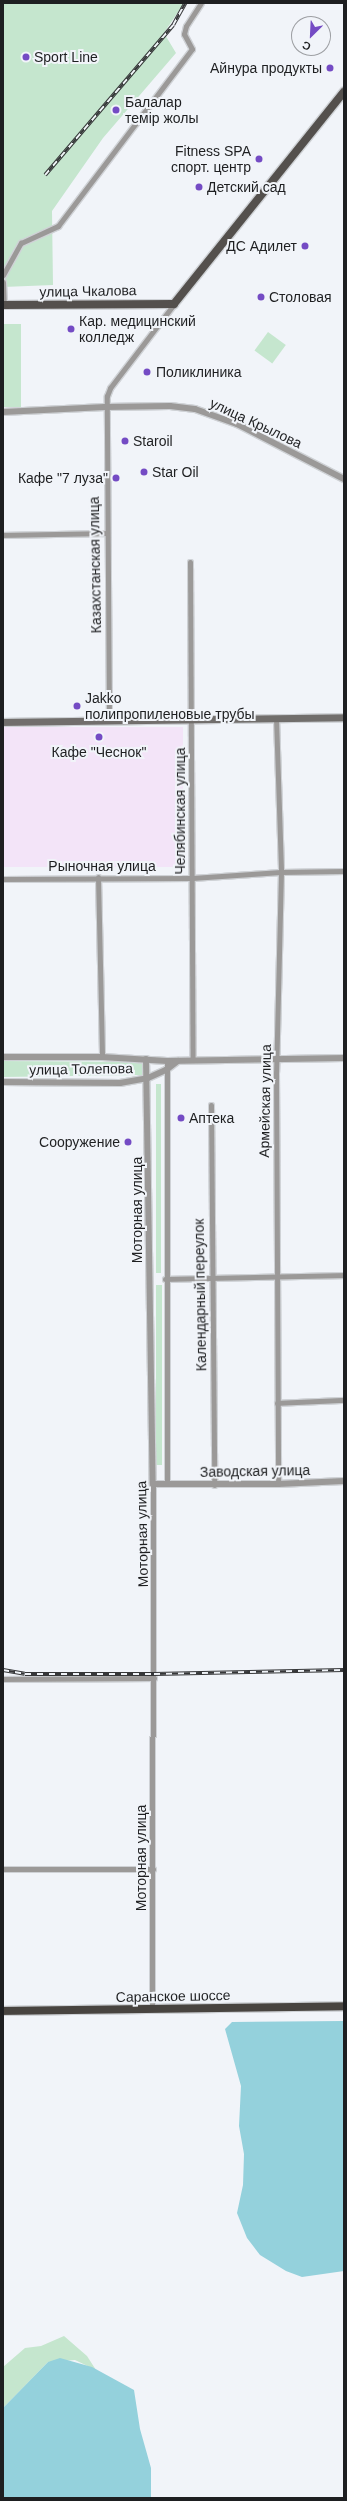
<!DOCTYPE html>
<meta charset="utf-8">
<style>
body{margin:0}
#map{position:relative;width:347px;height:2501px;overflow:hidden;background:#f1f4f9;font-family:Helvetica,sans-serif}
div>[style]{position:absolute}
.commercial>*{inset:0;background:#f3e4f8;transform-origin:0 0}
.green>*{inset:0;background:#c5e6ce;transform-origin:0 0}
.water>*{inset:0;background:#94d1dc}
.roads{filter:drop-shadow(1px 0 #cfd2d6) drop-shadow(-1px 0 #cfd2d6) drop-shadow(0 1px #cfd2d6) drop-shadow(0 -1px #cfd2d6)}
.minor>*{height:5px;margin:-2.5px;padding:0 2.5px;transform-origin:2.5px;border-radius:2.5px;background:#9b9998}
.tertiary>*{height:6px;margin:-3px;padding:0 3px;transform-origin:3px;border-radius:3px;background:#9b9998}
.secondary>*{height:7px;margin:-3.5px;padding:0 3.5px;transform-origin:3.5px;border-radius:3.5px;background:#716e6c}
.primary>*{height:8px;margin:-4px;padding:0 4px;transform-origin:4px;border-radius:4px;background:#54504d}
.trunk>*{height:8px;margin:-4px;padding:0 4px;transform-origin:4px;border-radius:4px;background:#484440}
.rail>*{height:3.5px;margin-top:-1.75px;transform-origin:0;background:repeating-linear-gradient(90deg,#f1f4f9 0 6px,#363739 0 12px);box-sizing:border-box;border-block:1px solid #363739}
.dots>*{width:11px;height:11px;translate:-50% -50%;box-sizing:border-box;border:2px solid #f1f4f9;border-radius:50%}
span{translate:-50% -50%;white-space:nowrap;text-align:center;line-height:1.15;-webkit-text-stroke:4px #f1f4f9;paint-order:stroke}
.poi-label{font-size:14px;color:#1e1f21}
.left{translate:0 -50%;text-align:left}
.right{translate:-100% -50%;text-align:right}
.street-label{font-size:14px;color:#1e1f21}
.frame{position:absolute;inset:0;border:4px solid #1e1f21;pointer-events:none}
.north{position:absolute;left:291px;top:16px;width:40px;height:40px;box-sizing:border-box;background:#f1f4f9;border:1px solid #9d9fa3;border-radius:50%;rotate:204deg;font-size:11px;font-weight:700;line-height:16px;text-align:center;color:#1e1f21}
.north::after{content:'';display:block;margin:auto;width:14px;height:18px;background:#744bc4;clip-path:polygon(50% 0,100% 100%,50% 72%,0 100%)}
</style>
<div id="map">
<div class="commercial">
<div style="left:183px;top:727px;width:140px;height:180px;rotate:90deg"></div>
</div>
<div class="green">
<div style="clip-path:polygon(3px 3px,184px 3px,164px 33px,176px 53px,103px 138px,52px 211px,53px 285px,3px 287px)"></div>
<div style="left:3px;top:324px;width:18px;height:83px"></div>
<div style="left:268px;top:332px;width:22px;height:23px;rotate:36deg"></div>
<div style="clip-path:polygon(3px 1061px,142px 1062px,143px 1075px,3px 1077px)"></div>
<div style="left:156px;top:1084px;width:5px;height:189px"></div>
<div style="left:156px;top:1285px;width:6px;height:180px"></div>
<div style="clip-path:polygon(64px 2336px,87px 2356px,96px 2370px,75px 2360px,48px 2362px,3px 2408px,3px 2367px,25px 2348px,41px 2346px)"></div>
</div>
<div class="water">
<div style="clip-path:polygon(344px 2021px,344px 2271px,302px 2277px,286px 2271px,260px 2255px,247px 2238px,237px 2213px,243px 2185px,244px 2154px,239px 2126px,241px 2086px,225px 2029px,232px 2022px)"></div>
<div style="clip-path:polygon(60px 2358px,92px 2367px,134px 2390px,140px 2429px,151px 2468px,151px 2498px,3px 2498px,3px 2408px,48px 2362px)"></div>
</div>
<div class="roads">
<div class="minor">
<div style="left:3px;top:275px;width:37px;rotate:-61deg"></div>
<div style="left:21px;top:243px;width:41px;rotate:-24.7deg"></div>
<div style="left:58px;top:226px;width:222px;rotate:-52.9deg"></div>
<div style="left:192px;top:49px;width:17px;rotate:-118deg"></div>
<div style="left:184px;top:34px;width:8px;rotate:-76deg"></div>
<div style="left:186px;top:26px;width:27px;rotate:-57deg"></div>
<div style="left:3px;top:282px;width:23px;rotate:88deg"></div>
<div style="left:3px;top:535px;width:104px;rotate:-1.1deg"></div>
<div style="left:190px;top:562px;width:498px;rotate:89.7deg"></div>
<div style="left:276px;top:718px;width:154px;rotate:88.1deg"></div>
<div style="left:281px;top:872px;width:200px;rotate:91.4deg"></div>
<div style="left:276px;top:1072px;width:412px;rotate:89.7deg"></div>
<div style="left:109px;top:721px;width:325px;rotate:-90.4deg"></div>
<div style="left:107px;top:396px;width:9px;rotate:-69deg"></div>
<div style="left:110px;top:388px;width:106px;rotate:-52.7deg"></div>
<div style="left:98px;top:877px;width:180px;rotate:88.7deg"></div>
<div style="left:3px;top:879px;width:189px;rotate:-0.3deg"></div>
<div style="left:192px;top:878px;width:89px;rotate:-3.9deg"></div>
<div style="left:281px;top:872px;width:63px;rotate:-0.9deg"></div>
<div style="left:167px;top:1061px;width:423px;rotate:90deg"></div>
<div style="left:211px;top:1105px;width:380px;rotate:89.5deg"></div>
<div style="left:165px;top:1279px;width:179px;rotate:-1.3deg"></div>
<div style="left:277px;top:1403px;width:67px;rotate:-2.6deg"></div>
<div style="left:3px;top:1679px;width:151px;rotate:-0.4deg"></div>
<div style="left:3px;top:1869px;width:150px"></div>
<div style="left:152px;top:2009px;width:525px;rotate:-89.89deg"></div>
</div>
<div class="tertiary">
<div style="left:3px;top:412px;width:102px;rotate:-2.8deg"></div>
<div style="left:105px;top:407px;width:65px;rotate:-0.9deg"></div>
<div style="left:170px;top:406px;width:25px;rotate:7deg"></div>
<div style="left:195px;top:409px;width:45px;rotate:19.7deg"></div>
<div style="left:237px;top:424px;width:120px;rotate:27.2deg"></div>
<div style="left:3px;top:1057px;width:99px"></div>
<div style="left:102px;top:1057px;width:65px;rotate:3.5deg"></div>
<div style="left:167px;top:1061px;width:177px;rotate:-1deg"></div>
<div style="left:146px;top:1059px;width:425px;rotate:89.1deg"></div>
<div style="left:153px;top:1484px;width:125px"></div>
<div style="left:278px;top:1484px;width:66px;rotate:-2.6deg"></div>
<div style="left:3px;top:1082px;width:117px;rotate:0.5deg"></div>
<div style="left:120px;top:1083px;width:28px;rotate:-10deg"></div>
<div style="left:148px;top:1078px;width:20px;rotate:-24deg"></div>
<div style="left:166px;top:1070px;width:15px;rotate:-37deg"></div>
</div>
<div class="secondary">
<div style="left:3px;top:722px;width:341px;rotate:-0.8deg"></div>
</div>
<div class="primary">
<div style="left:3px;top:305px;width:171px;rotate:-0.3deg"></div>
<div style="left:174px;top:304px;width:272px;rotate:-51.3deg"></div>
</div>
<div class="trunk">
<div style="left:3px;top:2011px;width:341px;rotate:-0.8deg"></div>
</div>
</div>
<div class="rail">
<div style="left:45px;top:175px;width:197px;rotate:-49.5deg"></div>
<div style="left:173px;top:25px;width:25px;rotate:-61deg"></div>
<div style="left:3px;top:1670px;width:22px;rotate:10deg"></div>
<div style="left:25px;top:1674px;width:129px"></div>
<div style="left:154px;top:1674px;width:190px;rotate:-1.2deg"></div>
</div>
<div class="dots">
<div style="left:26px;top:57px;background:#744bc4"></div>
<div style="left:330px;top:68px;background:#744bc4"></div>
<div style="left:116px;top:110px;background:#744bc4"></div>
<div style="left:259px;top:159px;background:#744bc4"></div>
<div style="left:199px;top:187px;background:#744bc4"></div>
<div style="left:305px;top:246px;background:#744bc4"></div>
<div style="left:261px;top:297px;background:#744bc4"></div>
<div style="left:71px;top:329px;background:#744bc4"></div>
<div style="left:147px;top:372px;background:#744bc4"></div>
<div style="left:125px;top:441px;background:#744bc4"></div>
<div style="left:144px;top:472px;background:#744bc4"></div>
<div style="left:116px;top:478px;background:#744bc4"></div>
<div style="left:77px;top:706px;background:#744bc4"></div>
<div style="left:99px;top:737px;background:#744bc4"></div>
<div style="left:181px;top:1118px;background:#744bc4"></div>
<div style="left:128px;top:1142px;background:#744bc4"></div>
</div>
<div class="poi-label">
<span class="left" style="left:34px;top:57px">Sport Line</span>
<span class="right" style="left:322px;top:68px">Айнура продукты</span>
<span class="left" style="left:125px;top:110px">Балалар<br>темір жолы</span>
<span class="right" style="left:251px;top:159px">Fitness SPA<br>спорт. центр</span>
<span class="left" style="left:207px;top:187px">Детский сад</span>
<span class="right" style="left:297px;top:246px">ДС Адилет</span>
<span class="left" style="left:269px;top:297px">Столовая</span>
<span class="left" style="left:79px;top:329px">Кар. медицинский<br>колледж</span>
<span class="left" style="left:156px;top:372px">Поликлиника</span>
<span class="left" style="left:133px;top:441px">Staroil</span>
<span class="left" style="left:152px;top:472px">Star Oil</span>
<span class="right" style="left:108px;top:478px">Кафе "7 луза"</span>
<span class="left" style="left:85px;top:706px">Jakko<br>полипропиленовые трубы</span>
<span style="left:99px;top:752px">Кафе "Чеснок"</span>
<span class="left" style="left:189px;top:1118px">Аптека</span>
<span class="right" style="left:120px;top:1142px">Сооружение</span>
</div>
<div class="street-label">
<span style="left:88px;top:291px;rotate:-1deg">улица Чкалова</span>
<span style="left:256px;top:423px;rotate:25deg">улица Крылова</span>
<span style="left:95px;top:565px;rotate:-91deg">Казахстанская улица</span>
<span style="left:180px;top:811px;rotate:-90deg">Челябинская улица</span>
<span style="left:102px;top:866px">Рыночная улица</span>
<span style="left:81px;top:1069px;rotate:-1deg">улица Толепова</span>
<span style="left:265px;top:1101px;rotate:-89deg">Армейская улица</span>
<span style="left:137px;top:1210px;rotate:-90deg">Моторная улица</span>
<span style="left:200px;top:1295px;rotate:-91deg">Календарный переулок</span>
<span style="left:255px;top:1471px;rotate:-1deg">Заводская улица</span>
<span style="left:142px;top:1534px;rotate:-91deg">Моторная улица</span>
<span style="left:141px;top:1858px;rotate:-90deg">Моторная улица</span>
<span style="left:173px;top:1996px;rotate:-1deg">Саранское шоссе</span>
</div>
<div class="frame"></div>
<div class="north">С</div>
</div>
